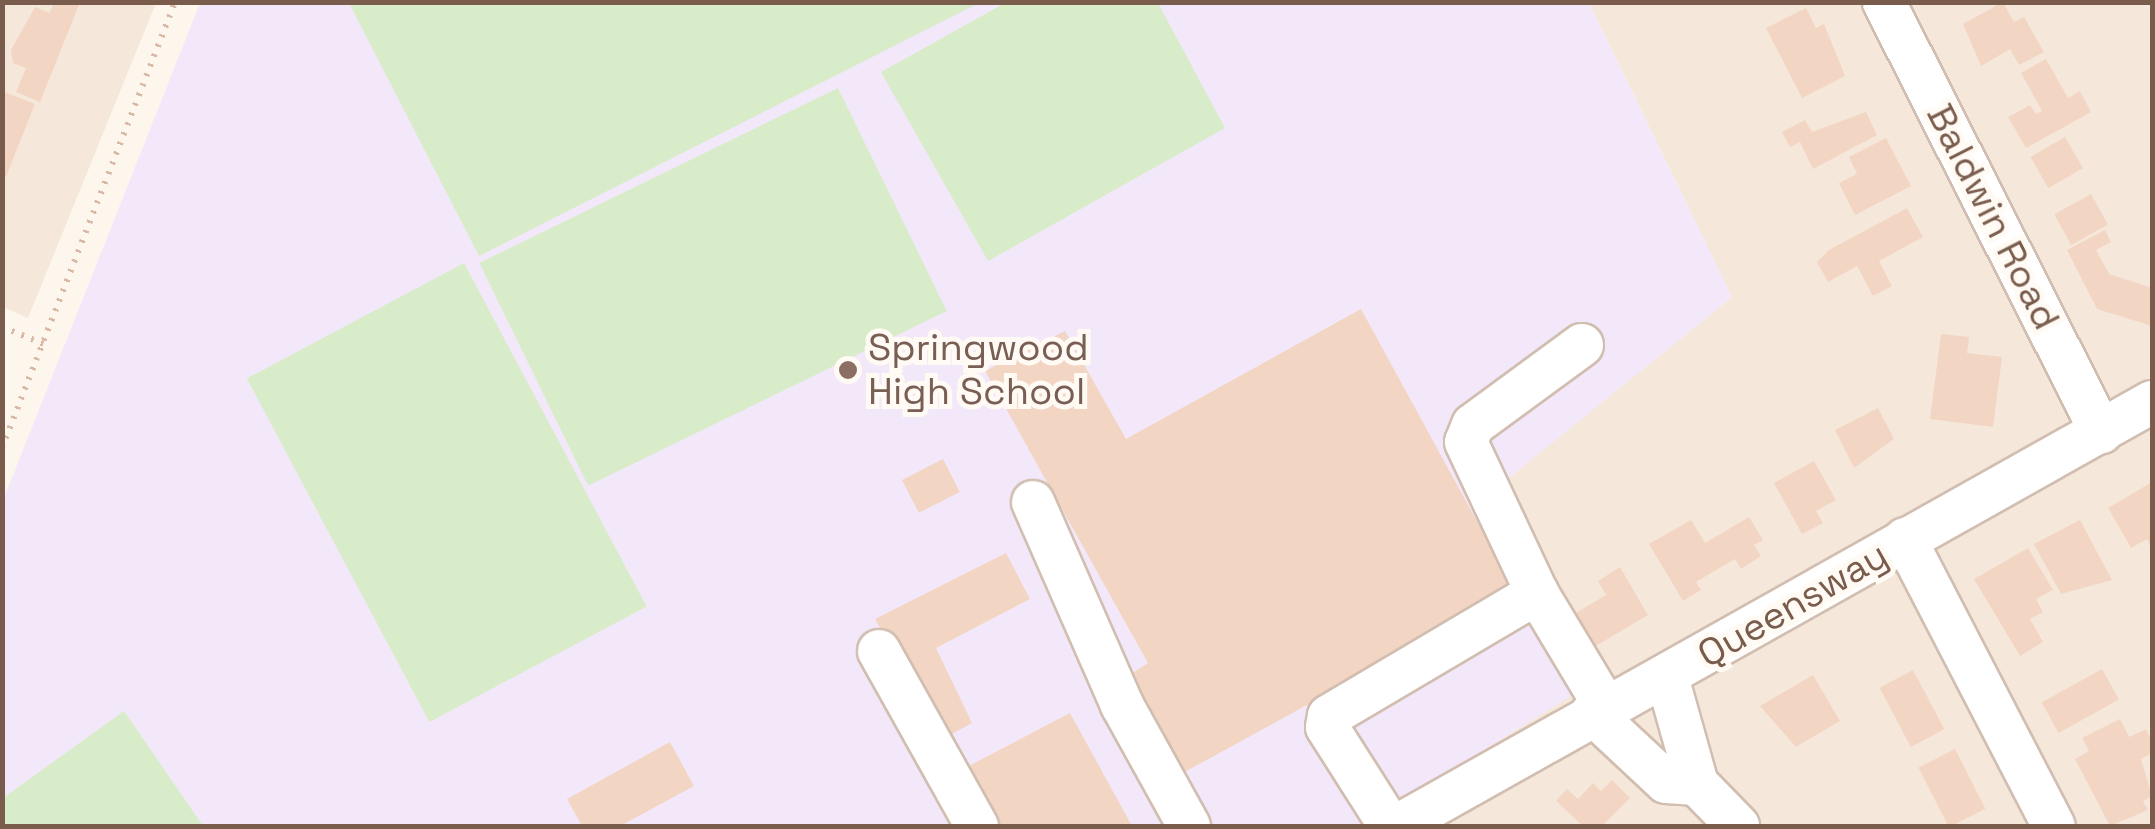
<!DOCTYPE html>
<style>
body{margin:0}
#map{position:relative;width:2155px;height:829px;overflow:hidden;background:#fdf6ec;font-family:"Space Grotesk",sans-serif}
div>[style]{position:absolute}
.residential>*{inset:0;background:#f5e8da}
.education>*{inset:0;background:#f3e8fa}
.green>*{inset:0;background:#d8ecc9;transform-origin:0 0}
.building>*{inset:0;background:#f3d5c3;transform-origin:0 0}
.path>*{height:6px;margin-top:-3px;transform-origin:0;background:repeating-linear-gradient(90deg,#d9b8a5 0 2.5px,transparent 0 10.5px)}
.roads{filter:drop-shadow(2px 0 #d1beb0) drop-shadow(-2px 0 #d1beb0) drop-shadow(0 2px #d1beb0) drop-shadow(0 -2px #d1beb0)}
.minor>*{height:42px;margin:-21px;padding:0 21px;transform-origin:21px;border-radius:21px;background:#fff}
.dots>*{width:28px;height:28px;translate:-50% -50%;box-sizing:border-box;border:5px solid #fffaf3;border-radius:50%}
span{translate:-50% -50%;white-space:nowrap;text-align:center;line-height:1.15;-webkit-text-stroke:10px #fffaf3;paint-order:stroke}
.street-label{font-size:38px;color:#7a5c4d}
.education-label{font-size:38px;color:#785e54}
.left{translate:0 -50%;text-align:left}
.frame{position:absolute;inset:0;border:5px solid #7a5c4d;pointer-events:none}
</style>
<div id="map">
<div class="residential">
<div style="clip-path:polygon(2px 3px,156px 3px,28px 318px,3px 307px)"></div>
<div style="clip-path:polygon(1589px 3px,2152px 3px,2152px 826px,1441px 824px,1426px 786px,1493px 490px,1732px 297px)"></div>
</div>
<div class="education">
<div style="clip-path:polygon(200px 3px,1589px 3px,1732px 297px,1494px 490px,1592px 683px,1426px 786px,1443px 826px,3px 826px,2px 503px)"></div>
</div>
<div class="green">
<div style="clip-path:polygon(981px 2px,479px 256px,349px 3px,349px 2px)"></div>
<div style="clip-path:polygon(1005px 3px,1158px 3px,1225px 128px,988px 261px,881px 72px)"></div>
<div style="left:838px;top:88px;width:248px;height:399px;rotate:64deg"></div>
<div style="left:464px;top:263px;width:389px;height:246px;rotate:62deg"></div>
<div style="clip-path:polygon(124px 711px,203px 826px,3px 826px,3px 798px)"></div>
</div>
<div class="building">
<div style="clip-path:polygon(54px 2px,80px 2px,40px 102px,16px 92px,26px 68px,13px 63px,11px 50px,35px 7px,50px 13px)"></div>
<div style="clip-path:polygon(2003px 2px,2014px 22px,2024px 17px,2044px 52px,2019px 65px,2010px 49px,1981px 66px,1963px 24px)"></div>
<div style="clip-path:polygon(1806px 8px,1816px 28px,1824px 24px,1845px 76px,1802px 98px,1766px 28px)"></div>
<div style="clip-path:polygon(2046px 59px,2068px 98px,2080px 91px,2091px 112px,2026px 148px,2008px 117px,2030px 105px,2036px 114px,2042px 111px,2021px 73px)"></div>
<div style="clip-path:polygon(2px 91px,35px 104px,6px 177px,2px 175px)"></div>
<div style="clip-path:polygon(1866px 112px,1877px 135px,1813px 169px,1800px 142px,1790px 147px,1782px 132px,1805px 120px,1812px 132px)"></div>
<div style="left:2065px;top:137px;width:36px;height:40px;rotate:60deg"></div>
<div style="clip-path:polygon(1886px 138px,1911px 186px,1855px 215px,1839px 183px,1857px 174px,1849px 157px)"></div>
<div style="left:2091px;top:194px;width:35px;height:42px;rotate:61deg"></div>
<div style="clip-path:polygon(1907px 208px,1923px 237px,1879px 261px,1892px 286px,1873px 296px,1857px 266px,1828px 282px,1817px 262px,1829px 250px)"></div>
<div style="clip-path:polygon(2105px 230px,2111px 242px,2096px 250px,2109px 274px,2152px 288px,2152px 326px,2097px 309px,2067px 250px)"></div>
<div style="clip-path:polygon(1361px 309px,1515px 591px,1181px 774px,1126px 677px,1148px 663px,985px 371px,1065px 331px,1126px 439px)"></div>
<div style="clip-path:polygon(1941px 334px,1969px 337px,1967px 353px,2002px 357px,1993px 427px,1930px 419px)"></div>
<div style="clip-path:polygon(1878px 408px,1894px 439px,1854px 468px,1835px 430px)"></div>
<div style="left:943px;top:459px;width:37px;height:46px;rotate:63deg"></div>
<div style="clip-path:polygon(1814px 461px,1836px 500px,1816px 511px,1823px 523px,1802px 534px,1774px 483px)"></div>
<div style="clip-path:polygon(2152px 482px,2152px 549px,2147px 539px,2131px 548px,2108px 508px)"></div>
<div style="clip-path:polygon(1749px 517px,1763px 540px,1754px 545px,1761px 556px,1741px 569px,1735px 559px,1696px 582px,1701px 590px,1683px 601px,1649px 544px,1691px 520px,1705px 543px)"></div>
<div style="clip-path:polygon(2080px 520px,2112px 580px,2061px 594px,2034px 544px)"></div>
<div style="clip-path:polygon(2028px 548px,2053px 590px,2036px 599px,2043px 612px,2030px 619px,2043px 642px,2020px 656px,1974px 579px)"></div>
<div style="clip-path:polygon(1006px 553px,1030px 599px,936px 648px,972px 723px,941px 740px,875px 619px)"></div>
<div style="clip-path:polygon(1620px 567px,1648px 615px,1594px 647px,1574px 614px,1606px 595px,1598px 581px)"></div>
<div style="left:2102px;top:669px;width:35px;height:69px;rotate:61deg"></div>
<div style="left:1913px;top:670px;width:67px;height:38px;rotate:62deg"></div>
<div style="clip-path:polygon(1813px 675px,1840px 721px,1796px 747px,1760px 706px)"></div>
<div style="clip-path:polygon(1070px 713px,1132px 826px,995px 826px,963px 769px)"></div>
<div style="clip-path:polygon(2120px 719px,2129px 737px,2146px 729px,2152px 742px,2152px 753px,2141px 759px,2152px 796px,2143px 801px,2148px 810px,2110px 826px,2075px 759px,2089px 751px,2082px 738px)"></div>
<div style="clip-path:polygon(670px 742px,694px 786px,620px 826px,582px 826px,567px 799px)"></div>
<div style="left:1955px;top:749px;width:67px;height:41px;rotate:63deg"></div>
<div style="clip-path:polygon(1612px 780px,1630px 798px,1602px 826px,1583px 826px,1556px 801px,1567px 789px,1578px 799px,1593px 783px,1601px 791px)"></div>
</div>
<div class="path">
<div style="left:2px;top:327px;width:45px;rotate:22deg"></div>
<div style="left:2px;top:448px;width:478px;rotate:-68.8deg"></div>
</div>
<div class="roads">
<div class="minor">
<div style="left:1884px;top:2px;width:482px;rotate:63.2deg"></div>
<div style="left:1582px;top:345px;width:135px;rotate:143.7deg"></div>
<div style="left:1473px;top:425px;width:18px;rotate:112deg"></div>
<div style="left:1466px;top:442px;width:167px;rotate:64.8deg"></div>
<div style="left:1537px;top:593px;width:134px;rotate:59deg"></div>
<div style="left:1033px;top:502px;width:222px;rotate:66.3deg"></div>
<div style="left:1122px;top:705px;width:138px;rotate:61deg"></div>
<div style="left:1905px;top:539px;width:323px;rotate:62.6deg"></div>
<div style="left:879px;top:651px;width:201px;rotate:60.8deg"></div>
<div style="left:1667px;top:677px;width:111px;rotate:74.3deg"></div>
<div style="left:1592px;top:713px;width:101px;rotate:43deg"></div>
<div style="left:1666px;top:782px;width:31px;rotate:4deg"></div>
<div style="left:1697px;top:784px;width:59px;rotate:45.7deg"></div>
<div style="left:1390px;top:826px;width:117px;rotate:-122.5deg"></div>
<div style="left:1327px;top:727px;width:11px;rotate:-80deg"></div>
<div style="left:1329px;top:716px;width:242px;rotate:-30.6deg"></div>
<div style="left:1397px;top:826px;width:866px;rotate:-29.32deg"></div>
</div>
</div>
<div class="dots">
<div style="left:848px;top:370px;background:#8d6e63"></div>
</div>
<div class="street-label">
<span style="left:1993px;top:217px;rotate:63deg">Baldwin Road</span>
<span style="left:1793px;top:605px;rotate:-30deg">Queensway</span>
</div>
<div class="education-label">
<span class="left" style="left:868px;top:370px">Springwood<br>High School</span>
</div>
<div class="frame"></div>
</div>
